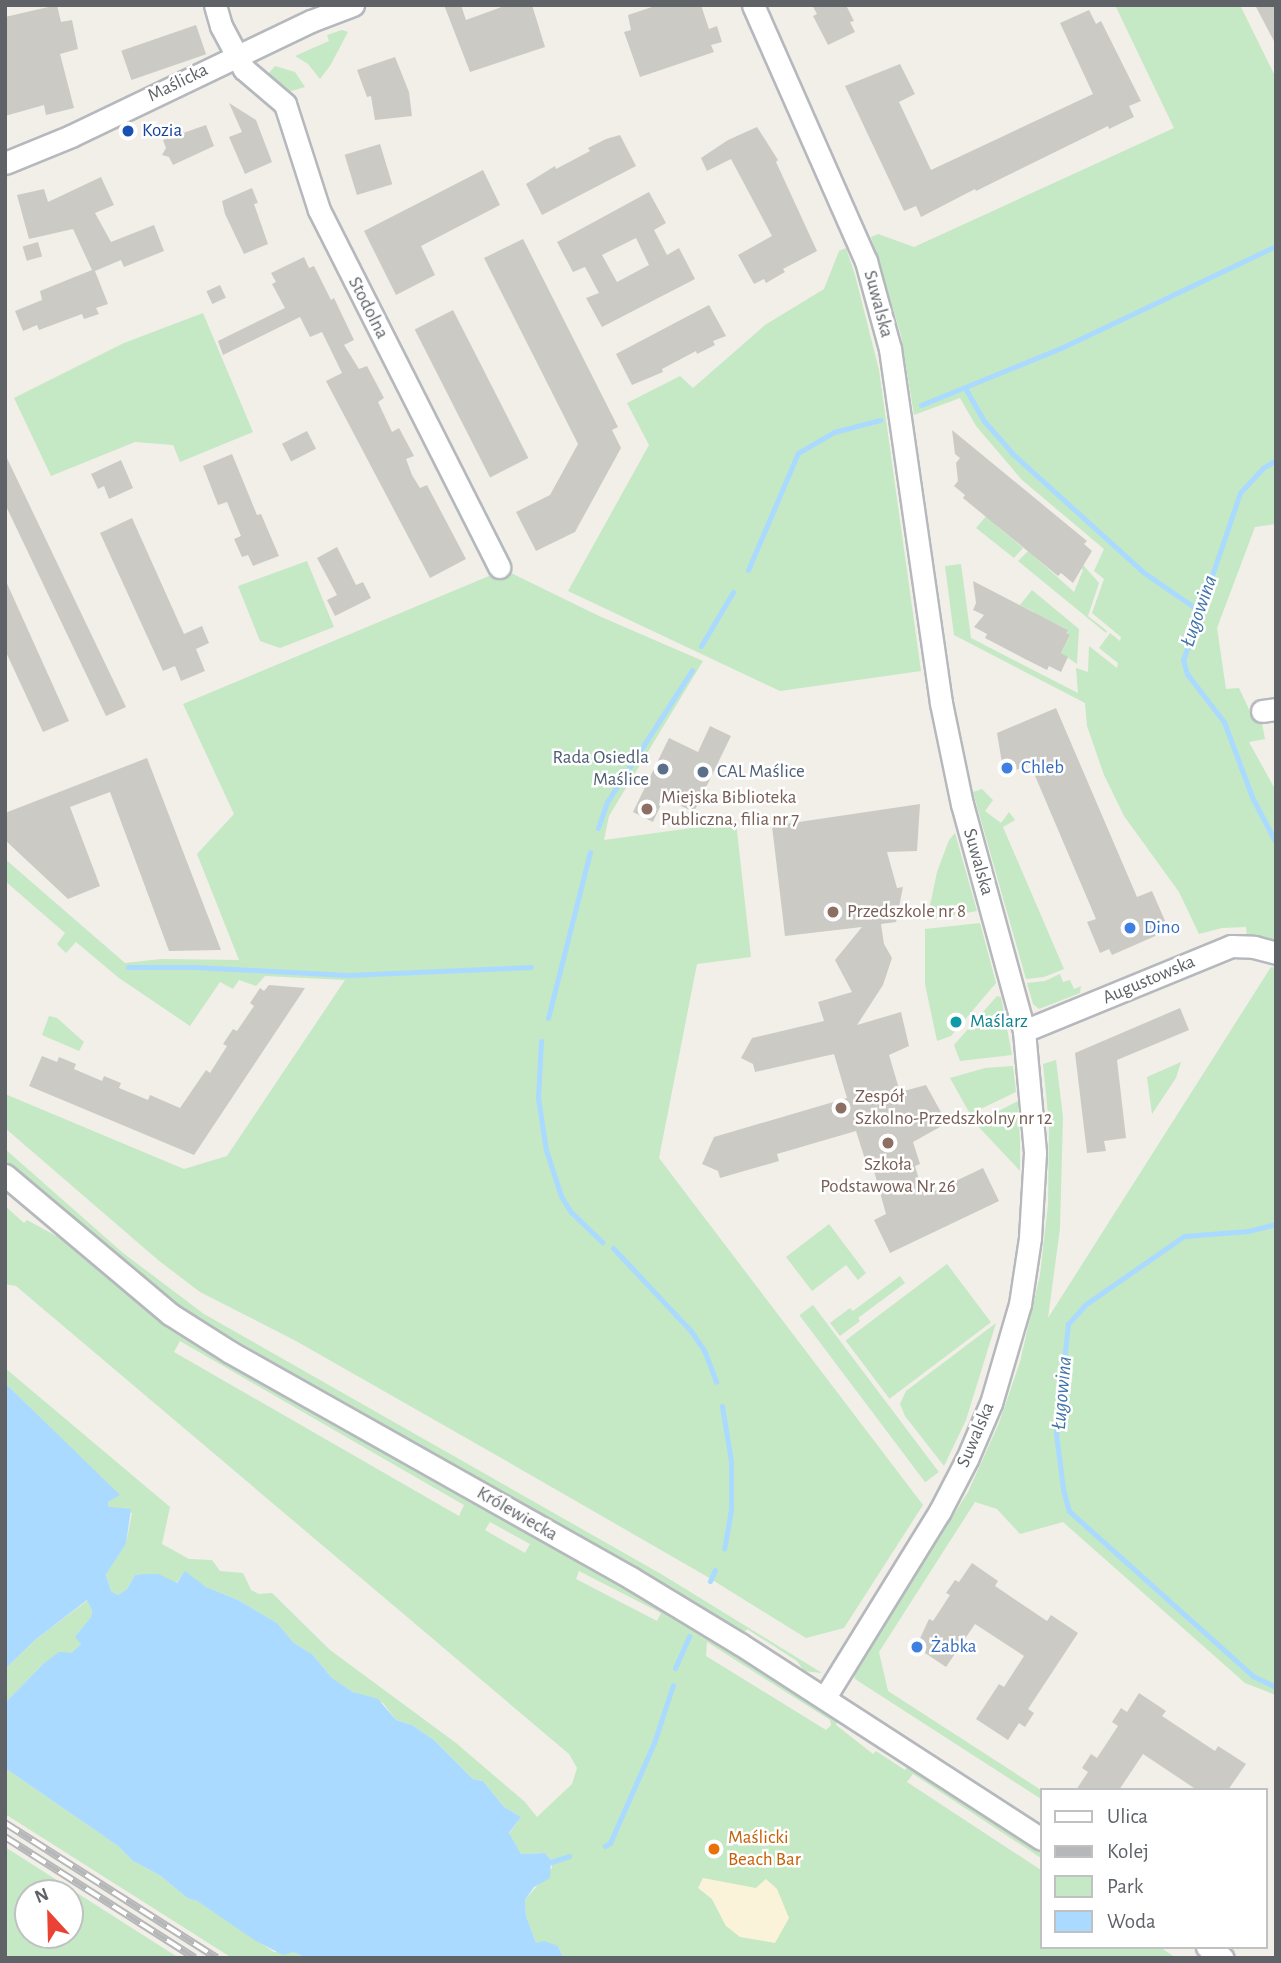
<!DOCTYPE html>
<meta charset="utf-8">
<style>
body{margin:0}
#map{position:relative;width:1281px;height:1963px;overflow:hidden;background:#f1efe8;font-family:"Alegreya Sans",sans-serif}
div>[style]{position:absolute}
.green>*{inset:0;background:#c5e8c5;transform-origin:0 0}
.sand>*{inset:0;background:#fbf3d9}
.water>*{inset:0;background:#aadaff}
.stream>*{height:5px;margin:-2.5px;padding:0 2.5px;transform-origin:2.5px;border-radius:2.5px;background:#aadaff}
.building>*{inset:0;background:#cccac5;transform-origin:0 0}
.roads{filter:drop-shadow(2px 0 #b5b8bc) drop-shadow(-2px 0 #b5b8bc) drop-shadow(0 2px #b5b8bc) drop-shadow(0 -2px #b5b8bc)}
.minor>*{height:21px;margin:-10.5px;padding:0 10.5px;transform-origin:10.5px;border-radius:10.5px;background:#fff}
.rail>*{height:8px;margin-top:-4px;transform-origin:0;background:repeating-linear-gradient(90deg,#fff 0 16px,#b6b7b8 0 32px);box-sizing:border-box;border-block:2px solid #b6b7b8}
.dots>*{width:19px;height:19px;translate:-50% -50%;box-sizing:border-box;border:4px solid #fff;border-radius:50%}
span{translate:-50% -50%;white-space:nowrap;text-align:center;line-height:1.15;-webkit-text-stroke:5px #fff;paint-order:stroke}
.street-label{font-size:19px;color:#5f6368}
.transit-label{font-size:19px;color:#164399}
.left{translate:0 -50%;text-align:left}
.service-label{font-size:19px;color:#4e5e75}
.right{translate:-100% -50%;text-align:right}
.shop-label{font-size:19px;color:#366cbe}
.education-label{font-size:19px;color:#785e54}
.culture-label{font-size:19px;color:#0d838f}
.food-label{font-size:19px;color:#c56008}
.water-label{font-size:21px;color:#4174aa;font-style:italic}
.frame{position:absolute;inset:0;border:7px solid #5f6368;pointer-events:none}
.legend{position:absolute;left:1040px;top:1788px;width:228px;height:161px;box-sizing:border-box;background:#fff;border:2px solid #bfc1c3;margin:0;padding:9px 12px;list-style:none;font-size:21px;color:#5f6368}
.legend li{display:flex;align-items:center;gap:14px;height:35px}
.legend b{width:35px;border:2px solid #bfc1c3}
.north{position:absolute;left:14px;top:1879px;width:70px;height:70px;box-sizing:border-box;background:#fff;border:2px solid #bfc1c3;border-radius:50%;rotate:338deg;font-size:19px;font-weight:700;line-height:28px;text-align:center;color:#5f6368}
.north::after{content:'';display:block;margin:auto;width:24px;height:32px;background:#ea4335;clip-path:polygon(50% 0,100% 100%,50% 72%,0 100%)}
</style>
<div id="map">
<div class="green">
<div style="clip-path:polygon(1115px 5px,1240px 5px,1276px 78px,1276px 524px,1255px 527px,1217px 628px,1226px 689px,1239px 688px,1253px 718px,1261px 718px,1265px 739px,1249px 742px,1276px 791px,1276px 944px,1247px 938px,1246px 927px,1222px 928px,1199px 934px,1179px 892px,1124px 816px,1104px 775px,1087px 726px,1085px 703px,954px 635px,945px 566px,961px 564px,971px 638px,1078px 693px,1076px 668px,1088px 672px,1089px 646px,1117px 668px,1118px 663px,1099px 648px,1110px 633px,1120px 641px,1121px 637px,1092px 613px,1104px 579px,1094px 571px,1104px 549px,1022px 480px,976px 426px,960px 398px,914px 415px,901px 335px,871px 237px,878px 234px,914px 247px,1174px 128px)"></div>
<div style="clip-path:polygon(342px 30px,348px 32px,330px 66px,320px 79px,308px 64px,295px 56px,329px 41px,327px 35px)"></div>
<div style="clip-path:polygon(275px 66px,295px 72px,305px 87px,288px 92px,270px 82px,269px 73px)"></div>
<div style="clip-path:polygon(846px 248px,855px 275px,879px 370px,921px 671px,780px 691px,568px 591px,649px 445px,627px 403px,680px 376px,693px 388px,765px 325px,824px 289px,839px 251px)"></div>
<div style="clip-path:polygon(203px 313px,253px 432px,180px 462px,173px 445px,135px 442px,51px 476px,14px 398px,124px 343px)"></div>
<div style="clip-path:polygon(988px 514px,999px 528px,1023px 548px,1014px 558px,976px 528px)"></div>
<div style="clip-path:polygon(1031px 548px,1034px 556px,1074px 592px,1083px 570px,1081px 568px,1083px 565px,1092px 575px,1099px 583px,1088px 616px,1107px 631px,1106px 633px,1018px 561px)"></div>
<div style="clip-path:polygon(307px 561px,334px 627px,280px 648px,260px 641px,238px 586px)"></div>
<div style="clip-path:polygon(501px 571px,511px 573px,599px 616px,703px 661px,609px 816px,604px 840px,736px 822px,751px 957px,697px 964px,659px 1158px,923px 1505px,844px 1628px,806px 1638px,706px 1576px,496px 1455px,296px 1341px,200px 1292px,158px 1260px,5px 1128px,5px 1094px,184px 1169px,227px 1156px,345px 980px,265px 976px,256px 986px,239px 980px,233px 989px,220px 982px,190px 1026px,119px 978px,76px 942px,66px 953px,57px 944px,65px 933px,5px 881px,5px 859px,125px 963px,161px 959px,239px 960px,197px 854px,234px 814px,183px 704px)"></div>
<div style="clip-path:polygon(1032px 590px,1079px 629px,1077px 664px,1061px 653px,1070px 636px,1066px 633px,1067px 629px,1046px 619px,1032px 616px,1034px 612px,1020px 605px)"></div>
<div style="clip-path:polygon(982px 789px,993px 800px,985px 811px,1001px 823px,1009px 812px,1015px 820px,1003px 827px,1064px 969px,1044px 977px,1026px 979px,973px 792px)"></div>
<div style="clip-path:polygon(955px 833px,977px 911px,927px 920px,937px 872px,949px 840px)"></div>
<div style="clip-path:polygon(980px 923px,996px 983px,951px 1036px,937px 1041px,925px 984px,925px 929px)"></div>
<div style="clip-path:polygon(1271px 967px,1276px 968px,1276px 1695px,1245px 1683px,1063px 1522px,1020px 1534px,997px 1509px,975px 1502px,879px 1652px,888px 1691px,1041px 1790px,1041px 1799px,855px 1679px,854px 1673px,968px 1492px,999px 1423px,1020px 1362px,1040px 1275px,1048px 1205px,1049px 1124px,1043px 1064px,1056px 1060px,1063px 1117px,1060px 1228px,1048px 1318px)"></div>
<div style="clip-path:polygon(1060px 974px,1063px 982px,1070px 980px,1074px 989px,1081px 986px,1080px 993px,1039px 1009px,1033px 1004px,1027px 983px,1045px 981px)"></div>
<div style="clip-path:polygon(997px 996px,1001px 997px,1012px 1055px,960px 1061px,954px 1045px)"></div>
<div style="clip-path:polygon(49px 1016px,57px 1018px,84px 1042px,79px 1051px,42px 1035px)"></div>
<div style="clip-path:polygon(1181px 1062px,1176px 1078px,1152px 1114px,1147px 1077px)"></div>
<div style="clip-path:polygon(1013px 1066px,1016px 1092px,970px 1114px,950px 1078px,985px 1068px)"></div>
<div style="clip-path:polygon(1018px 1101px,1020px 1141px,1020px 1171px,975px 1123px)"></div>
<div style="clip-path:polygon(5px 1149px,123px 1253px,204px 1314px,661px 1574px,822px 1673px,804px 1671px,797px 1661px,747px 1629px,744px 1633px,199px 1319px,141px 1277px,5px 1160px)"></div>
<div style="clip-path:polygon(evenodd,5px 1206px,24px 1223px,27px 1220px,69px 1243px,162px 1321px,667px 1611px,838px 1720px,836px 1725px,873px 1754px,876px 1751px,905px 1770px,908px 1766px,1041px 1853px,1041px 1858px,913px 1774px,907px 1782px,1041px 1870px,1041px 1947px,1160px 1947px,1176px 1958px,563px 1958px,558px 1946px,536px 1943px,526px 1916px,525px 1900px,552px 1868px,551px 1860px,545px 1853px,521px 1854px,509px 1834px,521px 1817px,504px 1807px,483px 1781px,473px 1779px,434px 1740px,412px 1725px,396px 1720px,383px 1703px,353px 1692px,332px 1678px,312px 1654px,294px 1643px,277px 1623px,238px 1600px,206px 1587px,185px 1572px,176px 1583px,143px 1574px,135px 1575px,127px 1589px,118px 1595px,111px 1591px,106px 1573px,126px 1544px,132px 1513px,109px 1508px,108px 1502px,119px 1495px,5px 1383px,5px 1368px,170px 1507px,162px 1544px,189px 1559px,212px 1560px,220px 1571px,243px 1573px,251px 1590px,259px 1594px,272px 1593px,330px 1650px,456px 1743px,525px 1802px,537px 1817px,572px 1784px,577px 1768px,569px 1754px,16px 1286px,5px 1284px,5px 1206px,180px 1341px,464px 1505px,459px 1516px,174px 1352px,180px 1341px,5px 1206px,490px 1522px,530px 1544px,525px 1553px,485px 1530px,490px 1522px,5px 1206px,579px 1571px,661px 1613px,657px 1621px,576px 1579px,579px 1571px,5px 1206px,707px 1642px,830px 1720px,831px 1725px,826px 1730px,706px 1656px,707px 1642px,5px 1206px,766px 1879px,726px 1926px,712px 1899px,699px 1888px,756px 1888px,766px 1879px)"></div>
<div style="clip-path:polygon(829px 1224px,866px 1273px,858px 1280px,846px 1265px,812px 1291px,786px 1257px)"></div>
<div style="left:947px;top:1264px;width:73px;height:127px;rotate:53deg"></div>
<div style="clip-path:polygon(900px 1276px,905px 1283px,858px 1318px,860px 1321px,840px 1336px,830px 1323px,850px 1308px,853px 1311px)"></div>
<div style="left:813px;top:1305px;width:209px;height:17px;rotate:53deg"></div>
<div style="clip-path:polygon(996px 1323px,966px 1420px,944px 1466px,905px 1416px,900px 1404px,906px 1391px)"></div>
<div style="clip-path:polygon(88px 1600px,92px 1610px,91px 1617px,76px 1637px,81px 1644px,71px 1653px,43px 1664px,5px 1703px,5px 1669px,35px 1640px)"></div>
<div style="clip-path:polygon(5px 1768px,118px 1846px,133px 1861px,161px 1876px,187px 1898px,197px 1901px,274px 1952px,293px 1952px,307px 1958px,232px 1958px,5px 1814px)"></div>
<div style="clip-path:polygon(evenodd,5px 1847px,179px 1958px,5px 1958px,5px 1847px,28px 1893px,70px 1893px,70px 1935px,28px 1935px,28px 1893px)"></div>
</div>
<div class="sand">
<div style="clip-path:polygon(703px 1878px,756px 1888px,766px 1879px,777px 1889px,789px 1918px,775px 1943px,740px 1937px,726px 1926px,712px 1899px,698px 1888px)"></div>
</div>
<div class="water">
<div style="clip-path:polygon(5px 1383px,120px 1495px,108px 1502px,109px 1507px,131px 1509px,126px 1544px,106px 1574px,111px 1591px,118px 1595px,127px 1589px,135px 1575px,143px 1574px,158px 1574px,177px 1583px,185px 1571px,206px 1587px,238px 1600px,277px 1623px,294px 1643px,312px 1654px,332px 1678px,353px 1692px,378px 1699px,396px 1720px,412px 1725px,434px 1740px,473px 1779px,483px 1781px,504px 1807px,521px 1817px,509px 1833px,521px 1854px,545px 1853px,551px 1860px,550px 1878px,534px 1887px,525px 1900px,526px 1916px,536px 1943px,544px 1941px,558px 1946px,563px 1958px,307px 1958px,293px 1952px,283px 1955px,256px 1941px,197px 1901px,187px 1898px,161px 1876px,133px 1861px,118px 1846px,5px 1768px,5px 1703px,43px 1664px,59px 1652px,71px 1653px,81px 1644px,75px 1637px,91px 1617px,92px 1610px,87px 1600px,35px 1640px,5px 1669px)"></div>
</div>
<div class="stream">
<div style="left:965px;top:388px;width:39px;rotate:60deg"></div>
<div style="left:985px;top:422px;width:43px;rotate:48.8deg"></div>
<div style="left:1013px;top:454px;width:176px;rotate:42.2deg"></div>
<div style="left:1143px;top:572px;width:67px;rotate:34.6deg"></div>
<div style="left:921px;top:405px;width:151px;rotate:-22.2deg"></div>
<div style="left:1061px;top:348px;width:238px;rotate:-25.4deg"></div>
<div style="left:1276px;top:460px;width:15px;rotate:148deg"></div>
<div style="left:1263px;top:468px;width:34px;rotate:133deg"></div>
<div style="left:1240px;top:493px;width:176px;rotate:108.8deg"></div>
<div style="left:1183px;top:660px;width:15px;rotate:74deg"></div>
<div style="left:1187px;top:674px;width:61px;rotate:52.4deg"></div>
<div style="left:1224px;top:722px;width:80px;rotate:69.5deg"></div>
<div style="left:1252px;top:797px;width:52px;rotate:62.4deg"></div>
<div style="left:748px;top:570px;width:127px;rotate:-66.9deg"></div>
<div style="left:798px;top:453px;width:42px;rotate:-30.3deg"></div>
<div style="left:834px;top:432px;width:48px;rotate:-14.6deg"></div>
<div style="left:701px;top:646px;width:63px;rotate:-59.3deg"></div>
<div style="left:598px;top:828px;width:28px;rotate:-71deg"></div>
<div style="left:607px;top:802px;width:157px;rotate:-57.2deg"></div>
<div style="left:128px;top:967px;width:67px"></div>
<div style="left:195px;top:967px;width:153px;rotate:3deg"></div>
<div style="left:348px;top:975px;width:183px;rotate:-2.5deg"></div>
<div style="left:548px;top:1018px;width:171px;rotate:-75.8deg"></div>
<div style="left:541px;top:1041px;width:57px;rotate:93deg"></div>
<div style="left:538px;top:1098px;width:53px;rotate:81.3deg"></div>
<div style="left:546px;top:1150px;width:48px;rotate:71.9deg"></div>
<div style="left:561px;top:1196px;width:17px;rotate:59deg"></div>
<div style="left:570px;top:1211px;width:45px;rotate:44.1deg"></div>
<div style="left:1276px;top:1224px;width:29px;rotate:166deg"></div>
<div style="left:1248px;top:1231px;width:64px;rotate:175.5deg"></div>
<div style="left:1184px;top:1236px;width:119px;rotate:145.2deg"></div>
<div style="left:1086px;top:1304px;width:27px;rotate:132deg"></div>
<div style="left:1068px;top:1324px;width:111px;rotate:96.2deg"></div>
<div style="left:1056px;top:1434px;width:55px;rotate:82.7deg"></div>
<div style="left:1063px;top:1489px;width:23px;rotate:75deg"></div>
<div style="left:1069px;top:1511px;width:247px;rotate:41.9deg"></div>
<div style="left:1253px;top:1676px;width:25px;rotate:26deg"></div>
<div style="left:613px;top:1248px;width:114px;rotate:46.8deg"></div>
<div style="left:691px;top:1331px;width:23px;rotate:56deg"></div>
<div style="left:704px;top:1350px;width:34px;rotate:69deg"></div>
<div style="left:722px;top:1406px;width:56px;rotate:80.7deg"></div>
<div style="left:731px;top:1461px;width:49px;rotate:90deg"></div>
<div style="left:731px;top:1510px;width:39px;rotate:100deg"></div>
<div style="left:710px;top:1581px;width:12px;rotate:-66deg"></div>
<div style="left:675px;top:1668px;width:35px;rotate:-66deg"></div>
<div style="left:605px;top:1846px;width:6px;rotate:-31deg"></div>
<div style="left:610px;top:1843px;width:109px;rotate:-66.3deg"></div>
<div style="left:654px;top:1743px;width:61px;rotate:-71.9deg"></div>
<div style="left:551px;top:1862px;width:19px;rotate:-18deg"></div>
</div>
<div class="building">
<div style="clip-path:polygon(57px 5px,61px 22px,72px 20px,78px 49px,60px 54px,74px 108px,46px 115px,44px 105px,5px 116px,5px 17px)"></div>
<div style="clip-path:polygon(444px 5px,461px 5px,466px 20px,507px 5px,532px 5px,545px 47px,470px 72px)"></div>
<div style="clip-path:polygon(658px 5px,701px 5px,709px 29px,717px 26px,722px 42px,711px 45px,714px 52px,640px 77px,624px 32px,631px 30px,628px 15px)"></div>
<div style="clip-path:polygon(812px 5px,846px 5px,854px 21px,850px 22px,855px 32px,828px 45px,813px 16px,817px 14px)"></div>
<div style="clip-path:polygon(1255px 5px,1276px 5px,1276px 45px)"></div>
<div style="clip-path:polygon(1089px 10px,1096px 24px,1101px 21px,1141px 101px,1129px 106px,1134px 117px,1109px 129px,1108px 126px,976px 191px,975px 189px,921px 217px,916px 206px,904px 211px,845px 86px,900px 64px,915px 94px,899px 102px,931px 170px,1093px 94px,1060px 23px)"></div>
<div style="left:196px;top:25px;width:31px;height:79px;rotate:71deg"></div>
<div style="clip-path:polygon(395px 57px,409px 92px,412px 116px,375px 120px,371px 96px,367px 97px,357px 70px)"></div>
<div style="clip-path:polygon(229px 103px,256px 120px,272px 162px,245px 174px,229px 137px,242px 132px)"></div>
<div style="clip-path:polygon(206px 125px,214px 146px,173px 165px,169px 157px,162px 155px,166px 148px,163px 140px)"></div>
<div style="clip-path:polygon(757px 127px,778px 160px,776px 162px,817px 251px,783px 269px,785px 272px,766px 283px,764px 279px,754px 284px,738px 255px,772px 236px,731px 159px,707px 171px,701px 158px,728px 140px)"></div>
<div style="clip-path:polygon(620px 135px,636px 166px,542px 215px,526px 184px,555px 166px,556px 169px,590px 151px,588px 148px,606px 139px)"></div>
<div style="left:380px;top:144px;width:42px;height:37px;rotate:73deg"></div>
<div style="clip-path:polygon(483px 170px,500px 205px,421px 246px,435px 275px,396px 295px,364px 231px)"></div>
<div style="clip-path:polygon(101px 177px,114px 205px,95px 213px,111px 242px,154px 225px,164px 251px,124px 267px,121px 260px,95px 271px,108px 304px,96px 308px,99px 314px,84px 319px,82px 314px,39px 330px,37px 325px,23px 331px,15px 311px,42px 300px,40px 291px,92px 270px,73px 229px,29px 239px,17px 195px,44px 189px,48px 202px)"></div>
<div style="clip-path:polygon(252px 188px,258px 203px,254px 204px,268px 244px,244px 254px,225px 214px,222px 201px)"></div>
<div style="clip-path:polygon(evenodd,649px 192px,666px 223px,654px 230px,667px 255px,679px 248px,695px 279px,602px 327px,586px 298px,599px 293px,585px 267px,573px 272px,557px 242px,649px 192px,636px 238px,649px 265px,617px 282px,602px 255px,636px 238px)"></div>
<div style="clip-path:polygon(523px 239px,618px 427px,612px 430px,621px 448px,575px 532px,536px 551px,516px 512px,550px 495px,578px 444px,484px 258px)"></div>
<div style="left:38px;top:242px;width:15px;height:16px;rotate:74deg"></div>
<div style="clip-path:polygon(304px 257px,309px 268px,314px 266px,331px 300px,334px 298px,354px 340px,344px 345px,359px 369px,367px 366px,384px 398px,378px 402px,392px 432px,399px 428px,414px 456px,406px 459px,412px 475px,420px 488px,427px 485px,466px 559px,430px 578px,326px 381px,342px 373px,322px 332px,310px 337px,300px 317px,223px 355px,218px 341px,285px 308px,272px 284px,276px 282px,271px 273px)"></div>
<div style="left:220px;top:285px;width:14px;height:15px;rotate:65deg"></div>
<div style="clip-path:polygon(709px 305px,726px 336px,713px 341px,715px 345px,697px 354px,696px 351px,662px 369px,663px 372px,632px 385px,616px 354px)"></div>
<div style="left:453px;top:310px;width:166px;height:43px;rotate:63deg"></div>
<div style="clip-path:polygon(952px 430px,1087px 541px,1084px 544px,1092px 551px,1073px 583px,1061px 573px,1058px 576px,963px 498px,965px 495px,954px 486px,958px 481px,956px 463px,960px 458px,955px 454px)"></div>
<div style="left:307px;top:431px;width:20px;height:28px;rotate:63deg"></div>
<div style="clip-path:polygon(5px 454px,126px 707px,106px 716px,5px 504px)"></div>
<div style="clip-path:polygon(232px 454px,257px 515px,261px 514px,279px 556px,253px 566px,248px 555px,242px 557px,234px 539px,241px 536px,227px 502px,218px 505px,203px 466px)"></div>
<div style="clip-path:polygon(121px 460px,133px 488px,109px 499px,104px 486px,98px 489px,91px 474px)"></div>
<div style="clip-path:polygon(132px 518px,184px 634px,202px 626px,209px 643px,196px 649px,205px 671px,181px 681px,175px 666px,163px 671px,100px 533px)"></div>
<div style="clip-path:polygon(337px 547px,356px 585px,363px 582px,371px 598px,335px 616px,327px 600px,337px 595px,317px 558px)"></div>
<div style="clip-path:polygon(5px 579px,69px 721px,43px 732px,5px 650px)"></div>
<div style="clip-path:polygon(973px 581px,1068px 630px,1066px 633px,1070px 635px,1061px 653px,1068px 657px,1061px 672px,1049px 666px,1047px 670px,1025px 659px,985px 638px,987px 634px,974px 627px,984px 615px,973px 610px,976px 603px)"></div>
<div style="clip-path:polygon(1056px 708px,1137px 897px,1152px 891px,1169px 930px,1112px 955px,1109px 949px,1100px 953px,1087px 922px,1096px 919px,1030px 764px,1004px 775px,997px 733px)"></div>
<div style="clip-path:polygon(710px 726px,731px 736px,694px 812px,664px 798px,653px 822px,633px 812px,669px 738px,698px 752px)"></div>
<div style="clip-path:polygon(147px 758px,221px 950px,169px 951px,110px 792px,70px 807px,100px 886px,68px 899px,5px 840px,5px 813px)"></div>
<div style="clip-path:polygon(920px 804px,917px 851px,887px 852px,897px 888px,903px 887px,896px 922px,881px 924px,884px 944px,892px 958px,883px 985px,857px 1025px,901px 1012px,909px 1046px,889px 1055px,900px 1092px,926px 1085px,947px 1123px,913px 1142px,920px 1164px,915px 1166px,924px 1196px,983px 1168px,999px 1201px,890px 1253px,874px 1220px,886px 1214px,874px 1171px,869px 1172px,856px 1131px,777px 1154px,779px 1161px,720px 1178px,718px 1171px,702px 1164px,714px 1137px,847px 1098px,834px 1054px,755px 1072px,753px 1064px,741px 1058px,752px 1038px,824px 1021px,818px 1002px,852px 992px,835px 960px,862px 927px,785px 936px,772px 826px)"></div>
<div style="clip-path:polygon(269px 985px,305px 988px,194px 1155px,29px 1086px,42px 1056px,57px 1062px,59px 1057px,76px 1064px,74px 1069px,102px 1081px,104px 1076px,121px 1083px,119px 1088px,148px 1100px,150px 1095px,180px 1108px,206px 1070px,210px 1073px,227px 1046px,223px 1044px,233px 1029px,237px 1031px,254px 1006px,250px 1003px,260px 988px,264px 991px)"></div>
<div style="clip-path:polygon(1180px 1008px,1189px 1030px,1117px 1060px,1126px 1138px,1104px 1141px,1106px 1151px,1087px 1153px,1075px 1053px)"></div>
<div style="clip-path:polygon(972px 1563px,998px 1581px,995px 1586px,1047px 1621px,1051px 1615px,1078px 1633px,1028px 1709px,1034px 1713px,1025px 1727px,1019px 1723px,1008px 1740px,976px 1719px,999px 1684px,1004px 1687px,1024px 1656px,975px 1624px,946px 1667px,916px 1647px,929px 1619px,933px 1621px,950px 1595px,946px 1593px,955px 1580px,959px 1582px)"></div>
<div style="clip-path:polygon(1139px 1693px,1166px 1711px,1162px 1716px,1215px 1751px,1218px 1746px,1246px 1764px,1228px 1790px,1197px 1790px,1143px 1754px,1119px 1790px,1076px 1790px,1088px 1772px,1082px 1768px,1091px 1754px,1097px 1758px,1118px 1726px,1112px 1722px,1121px 1708px,1127px 1712px)"></div>
</div>
<div class="roads">
<div class="minor">
<div style="left:215px;top:5px;width:22px;rotate:74deg"></div>
<div style="left:221px;top:26px;width:49px;rotate:61.9deg"></div>
<div style="left:244px;top:69px;width:54px;rotate:40.5deg"></div>
<div style="left:285px;top:104px;width:111px;rotate:72.2deg"></div>
<div style="left:319px;top:210px;width:400px;rotate:63.2deg"></div>
<div style="left:753px;top:5px;width:280px;rotate:66.2deg"></div>
<div style="left:866px;top:261px;width:91px;rotate:74.7deg"></div>
<div style="left:890px;top:349px;width:358px;rotate:81.8deg"></div>
<div style="left:941px;top:703px;width:103px;rotate:78.3deg"></div>
<div style="left:962px;top:804px;width:235px;rotate:74.7deg"></div>
<div style="left:1024px;top:1031px;width:122px;rotate:84.8deg"></div>
<div style="left:1035px;top:1153px;width:85px;rotate:93.4deg"></div>
<div style="left:1030px;top:1238px;width:67px;rotate:98.6deg"></div>
<div style="left:1020px;top:1304px;width:103px;rotate:106.3deg"></div>
<div style="left:991px;top:1403px;width:61px;rotate:113.2deg"></div>
<div style="left:967px;top:1459px;width:59px;rotate:117.4deg"></div>
<div style="left:940px;top:1511px;width:219px;rotate:121.7deg"></div>
<div style="left:5px;top:163px;width:71px;rotate:-22.2deg"></div>
<div style="left:71px;top:136px;width:266px;rotate:-25.6deg"></div>
<div style="left:311px;top:21px;width:45px;rotate:-20.9deg"></div>
<div style="left:1262px;top:711px;width:14px;rotate:-8deg"></div>
<div style="left:1024px;top:1031px;width:224px;rotate:-22.3deg"></div>
<div style="left:1231px;top:946px;width:23px;rotate:2deg"></div>
<div style="left:1254px;top:947px;width:23px;rotate:15deg"></div>
<div style="left:5px;top:1175px;width:216px;rotate:40.1deg"></div>
<div style="left:170px;top:1314px;width:71px;rotate:32.3deg"></div>
<div style="left:230px;top:1352px;width:460px;rotate:29.4deg"></div>
<div style="left:631px;top:1578px;width:127px;rotate:31.2deg"></div>
<div style="left:740px;top:1644px;width:359px;rotate:32.9deg"></div>
<div style="left:1207px;top:1947px;width:19px;rotate:35deg"></div>
</div>
</div>
<div class="rail">
<div style="left:5px;top:1823px;width:251px;rotate:32.5deg"></div>
<div style="left:5px;top:1837px;width:225px;rotate:32.5deg"></div>
</div>
<div class="dots">
<div style="left:128px;top:131px;background:#1a4fb4"></div>
<div style="left:1007px;top:768px;background:#3f7fe0"></div>
<div style="left:663px;top:769px;background:#5c6f8a"></div>
<div style="left:703px;top:772px;background:#5c6f8a"></div>
<div style="left:647px;top:809px;background:#8d6e63"></div>
<div style="left:833px;top:912px;background:#8d6e63"></div>
<div style="left:1130px;top:928px;background:#3f7fe0"></div>
<div style="left:956px;top:1022px;background:#0f9aa8"></div>
<div style="left:841px;top:1108px;background:#8d6e63"></div>
<div style="left:888px;top:1143px;background:#8d6e63"></div>
<div style="left:917px;top:1647px;background:#3f7fe0"></div>
<div style="left:714px;top:1849px;background:#e8710a"></div>
</div>
<div class="street-label">
<span style="left:178px;top:83px;rotate:-26deg">Maślicka</span>
<span style="left:878px;top:304px;rotate:75deg">Suwalska</span>
<span style="left:368px;top:308px;rotate:63deg">Stodolna</span>
<span style="left:978px;top:862px;rotate:74deg">Suwalska</span>
<span style="left:1149px;top:980px;rotate:-23deg">Augustowska</span>
<span style="left:976px;top:1435px;rotate:-67deg">Suwalska</span>
<span style="left:517px;top:1514px;rotate:30deg">Królewiecka</span>
</div>
<div class="transit-label">
<span class="left" style="left:142px;top:131px">Kozia</span>
</div>
<div class="service-label">
<span class="right" style="left:649px;top:769px">Rada Osiedla<br>Maślice</span>
<span class="left" style="left:717px;top:772px">CAL Maślice</span>
</div>
<div class="shop-label">
<span class="left" style="left:1021px;top:768px">Chleb</span>
<span class="left" style="left:1144px;top:928px">Dino</span>
<span class="left" style="left:931px;top:1647px">Żabka</span>
</div>
<div class="education-label">
<span class="left" style="left:661px;top:809px">Miejska Biblioteka<br>Publiczna, filia nr 7</span>
<span class="left" style="left:847px;top:912px">Przedszkole nr 8</span>
<span class="left" style="left:855px;top:1108px">Zespół<br>Szkolno-Przedszkolny nr 12</span>
<span style="left:888px;top:1176px">Szkoła<br>Podstawowa Nr 26</span>
</div>
<div class="culture-label">
<span class="left" style="left:970px;top:1022px">Maślarz</span>
</div>
<div class="food-label">
<span class="left" style="left:728px;top:1849px">Maślicki<br>Beach Bar</span>
</div>
<div class="water-label">
<span style="left:1199px;top:611px;rotate:-71deg">Ługowina</span>
<span style="left:1062px;top:1393px;rotate:-85deg">Ługowina</span>
</div>
<div class="frame"></div>
<ul class="legend">
<li><b style="height:9px;background:#fff"></b>Ulica</li>
<li><b style="height:9px;background:#b6b7b8"></b>Kolej</li>
<li><b style="height:19px;background:#c5e8c5"></b>Park</li>
<li><b style="height:19px;background:#aadaff"></b>Woda</li>
</ul>
<div class="north">N</div>
</div>
